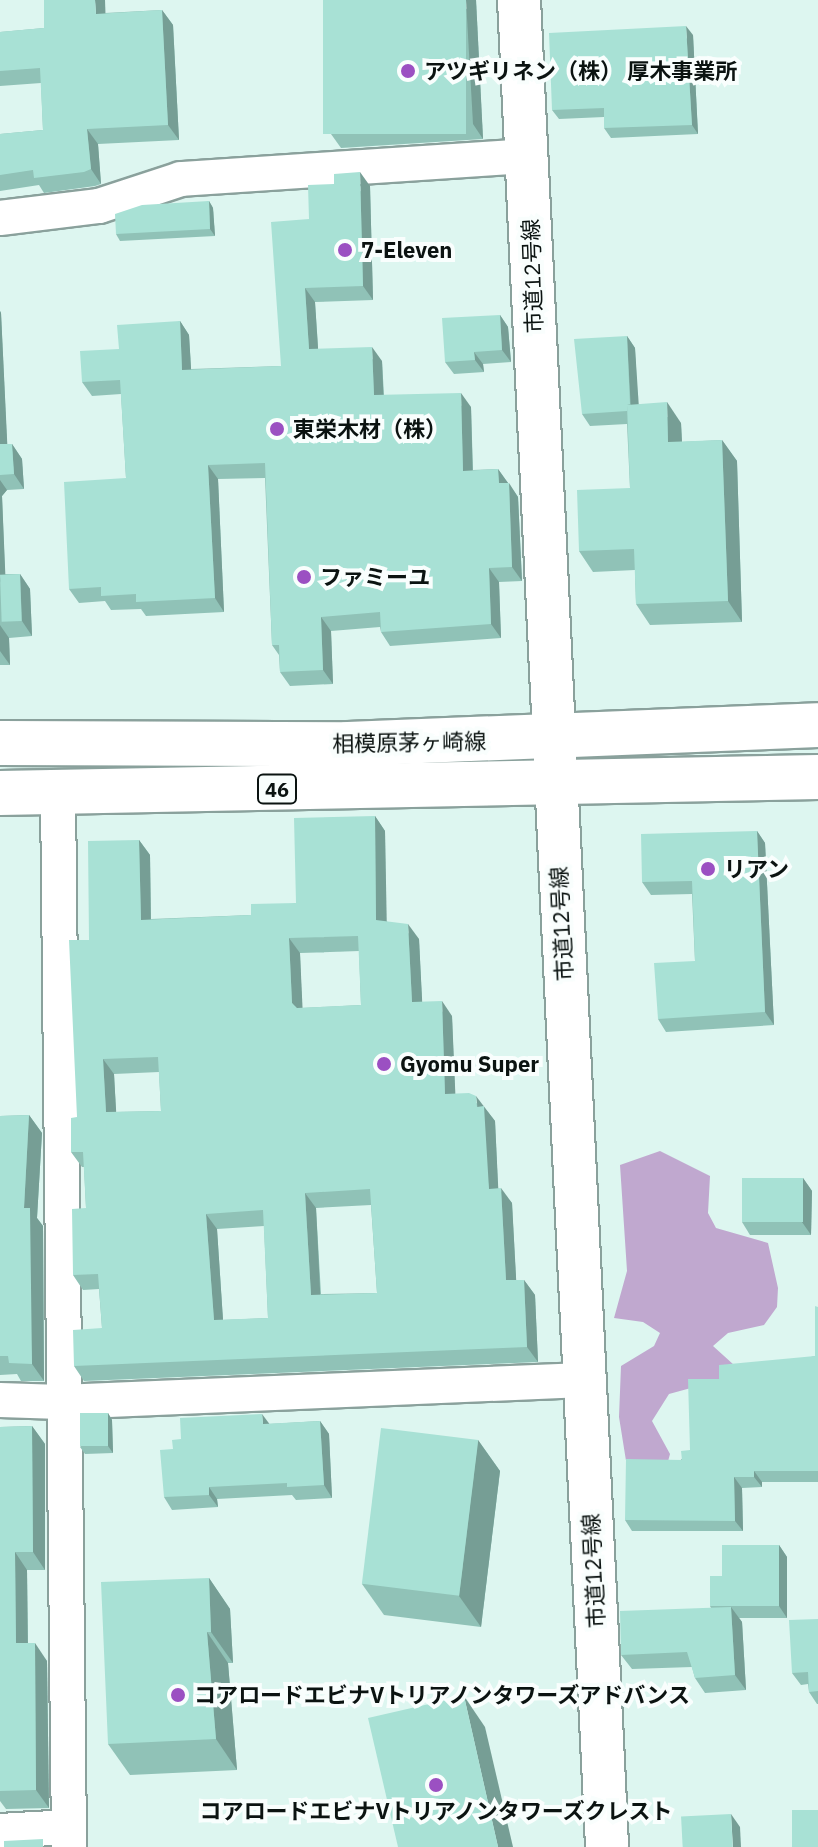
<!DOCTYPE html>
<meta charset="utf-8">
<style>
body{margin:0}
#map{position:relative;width:818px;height:1847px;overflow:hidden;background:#ddf6f0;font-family:"IBM Plex Sans","Noto Sans JP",sans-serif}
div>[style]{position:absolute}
.forest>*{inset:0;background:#c0a8cf}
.roads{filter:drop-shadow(2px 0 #8aa19c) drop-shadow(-2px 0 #8aa19c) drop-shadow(0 2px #8aa19c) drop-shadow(0 -2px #8aa19c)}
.minor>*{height:34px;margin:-17px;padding:0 17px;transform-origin:17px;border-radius:17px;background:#fff}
.tertiary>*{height:42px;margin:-21px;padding:0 21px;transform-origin:21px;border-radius:21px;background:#fff}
.primary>*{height:44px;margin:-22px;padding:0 22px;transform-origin:22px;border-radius:22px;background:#fff}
.wall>*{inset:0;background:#90c2b7}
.shaded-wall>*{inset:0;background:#769e95}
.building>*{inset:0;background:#a8e1d5;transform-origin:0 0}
.dots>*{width:22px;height:22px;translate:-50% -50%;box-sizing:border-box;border:4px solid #f9fefd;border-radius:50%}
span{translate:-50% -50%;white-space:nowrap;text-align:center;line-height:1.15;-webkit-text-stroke:8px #f9fefd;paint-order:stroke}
.shield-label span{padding:2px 6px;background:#f9fefd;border:2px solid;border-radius:6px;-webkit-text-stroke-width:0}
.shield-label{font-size:20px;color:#0b1311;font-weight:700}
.poi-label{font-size:22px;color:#0b1311;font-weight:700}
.left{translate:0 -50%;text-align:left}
.street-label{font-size:22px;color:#0b1311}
</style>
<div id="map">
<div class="forest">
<div style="clip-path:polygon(660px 1151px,710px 1176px,708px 1213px,716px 1228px,768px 1243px,778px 1288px,777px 1307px,764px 1325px,728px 1333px,713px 1346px,734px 1365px,731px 1377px,669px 1394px,652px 1421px,670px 1454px,664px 1476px,627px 1467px,619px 1417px,621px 1366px,654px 1346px,660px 1333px,643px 1322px,614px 1318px,627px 1271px,620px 1165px)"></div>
</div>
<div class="roads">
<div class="minor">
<div style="left:0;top:218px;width:100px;rotate:-6.9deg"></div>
<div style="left:99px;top:206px;width:86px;rotate:-18.2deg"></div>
<div style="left:181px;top:179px;width:347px;rotate:-3.8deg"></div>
<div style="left:58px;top:792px;width:1055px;rotate:89.4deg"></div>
<div style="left:0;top:1400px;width:61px;rotate:1.9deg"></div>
<div style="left:61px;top:1402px;width:523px;rotate:-2.41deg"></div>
<div style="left:0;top:1831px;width:69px;rotate:-3.3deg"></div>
</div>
<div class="tertiary">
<div style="left:519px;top:0;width:1849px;rotate:87.27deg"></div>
</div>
<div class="primary">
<div style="left:0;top:743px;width:348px;rotate:0.2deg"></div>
<div style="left:348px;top:744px;width:470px;rotate:-2.3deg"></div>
<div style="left:0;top:793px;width:818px;rotate:-1.12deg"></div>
</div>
</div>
<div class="wall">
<div style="clip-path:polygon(476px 0,483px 139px,341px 148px,331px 134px)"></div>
<div style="clip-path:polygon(162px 10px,173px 25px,179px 140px,98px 144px,101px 184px,95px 186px,44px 193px,39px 185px,0 191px,0 134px,43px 130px,41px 83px,0 86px,0 32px,44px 28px,105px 13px)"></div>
<div style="clip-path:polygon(693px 35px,698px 134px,611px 138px,604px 128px,604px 117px,559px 119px,552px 110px)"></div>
<div style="clip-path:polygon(370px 186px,373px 300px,315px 302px,318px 349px,382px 361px,384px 395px,471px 407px,473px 470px,498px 469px,518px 497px,522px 581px,499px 582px,501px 638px,390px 646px,381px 632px,380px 627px,331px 631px,333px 684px,290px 686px,280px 672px,279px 655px,272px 645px,265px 478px,218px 479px,224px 612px,146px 616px,141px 609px,111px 610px,105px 601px,79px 603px,69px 589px,126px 478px,121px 394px,92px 396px,82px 382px,119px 349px,180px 321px,189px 335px,191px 369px,281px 366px,309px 219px)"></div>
<div style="clip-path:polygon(209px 201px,213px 208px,215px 236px,120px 241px,116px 234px)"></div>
<div style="clip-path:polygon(0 311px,1px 313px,7px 444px,12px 444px,22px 459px,24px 489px,7px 490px,2px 496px,5px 574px,20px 574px,30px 589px,32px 636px,9px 638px,10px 665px,0 665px)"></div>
<div style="clip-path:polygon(500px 315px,508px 327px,511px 362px,483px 364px,484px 372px,454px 374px,445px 362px)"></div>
<div style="clip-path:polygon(627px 336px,635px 348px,638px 404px,681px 423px,682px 442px,722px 440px,737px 461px,742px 622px,650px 625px,636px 604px,635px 570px,593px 572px,579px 551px,630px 488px,627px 424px,590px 426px,582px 414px)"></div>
<div style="clip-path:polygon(evenodd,375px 816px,385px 831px,386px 921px,419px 939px,422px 1002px,452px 1016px,455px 1094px,483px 1106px,495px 1121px,498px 1188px,512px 1203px,516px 1280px,524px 1280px,535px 1295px,538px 1362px,84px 1381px,74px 1366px,102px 1328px,99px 1289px,83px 1290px,73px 1275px,86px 1208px,84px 1167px,82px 1167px,71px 1152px,77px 1117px,89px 940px,139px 840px,150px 855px,151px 919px,251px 915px,296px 903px,375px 816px,359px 951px,361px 1005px,302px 1008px,300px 953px,359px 951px,375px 816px,159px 1072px,161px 1111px,116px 1112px,114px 1074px,159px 1072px,375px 816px,371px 1205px,377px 1293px,321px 1294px,316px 1208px,371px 1205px,375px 816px,264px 1226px,268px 1318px,223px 1320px,217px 1229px,264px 1226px)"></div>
<div style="clip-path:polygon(757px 831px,765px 843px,774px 1025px,666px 1032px,658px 1019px,695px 961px,692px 894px,651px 895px,642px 882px)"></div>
<div style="clip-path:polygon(29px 1115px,42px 1133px,37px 1218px,43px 1226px,44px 1381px,21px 1381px,17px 1374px,0 1375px,0 1116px)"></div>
<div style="clip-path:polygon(803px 1178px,812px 1191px,811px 1235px,750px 1235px,742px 1222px)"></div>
<div style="clip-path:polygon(818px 1307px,818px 1482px,762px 1482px,762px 1487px,742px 1488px,743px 1531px,632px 1531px,625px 1520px,690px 1450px,719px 1379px,815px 1356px)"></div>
<div style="clip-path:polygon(108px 1413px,112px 1420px,113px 1453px,85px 1454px,80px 1447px)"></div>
<div style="clip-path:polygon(320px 1421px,329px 1434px,332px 1498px,296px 1500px,292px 1495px,217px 1499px,218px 1507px,172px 1510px,164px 1497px,181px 1439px,269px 1424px)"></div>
<div style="clip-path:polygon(32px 1426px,45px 1444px,45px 1570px,27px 1570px,28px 1643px,47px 1661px,49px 1808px,6px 1809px,0 1801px,0 1427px)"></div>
<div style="clip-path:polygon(478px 1440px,500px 1471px,481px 1627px,384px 1615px,362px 1584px)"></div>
<div style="clip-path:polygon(779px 1545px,787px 1557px,787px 1618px,739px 1618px,742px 1622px,746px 1690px,705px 1693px,695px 1678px,692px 1667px,632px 1669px,621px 1655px,711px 1608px,710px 1606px,722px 1576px)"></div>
<div style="clip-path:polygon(209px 1578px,230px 1609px,233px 1663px,228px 1663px,237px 1770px,130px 1775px,108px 1744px)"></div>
<div style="clip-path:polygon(818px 1619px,818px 1704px,817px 1704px,809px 1692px,808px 1684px,801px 1685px,792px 1673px)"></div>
</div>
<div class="shaded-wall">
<div style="clip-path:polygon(95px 0,105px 0,106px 28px,96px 14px)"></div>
<div style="clip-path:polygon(466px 0,476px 0,483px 139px,473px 124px)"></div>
<div style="clip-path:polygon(162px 10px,173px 25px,179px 140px,168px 125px)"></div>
<div style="clip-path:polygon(686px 26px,693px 35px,698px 134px,692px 125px)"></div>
<div style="clip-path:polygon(87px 129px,98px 144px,101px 184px,91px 169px)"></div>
<div style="clip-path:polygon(360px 172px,370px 186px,373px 300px,363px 286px)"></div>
<div style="clip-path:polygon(209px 201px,213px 208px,215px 236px,210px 229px)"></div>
<div style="clip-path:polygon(305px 288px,315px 302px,319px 363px,309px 349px)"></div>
<div style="clip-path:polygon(0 311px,1px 313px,8px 459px,0 448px)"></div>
<div style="clip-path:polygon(500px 315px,508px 327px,511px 362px,502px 350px)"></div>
<div style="clip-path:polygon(180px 321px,189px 335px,192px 384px,182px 370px)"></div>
<div style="clip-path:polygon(627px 336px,635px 348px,640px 424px,631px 411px)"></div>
<div style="clip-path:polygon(372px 347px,382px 361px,384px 410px,374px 395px)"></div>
<div style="clip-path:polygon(474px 352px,483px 364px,484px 372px,475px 360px)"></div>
<div style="clip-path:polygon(461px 393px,471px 407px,473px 485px,463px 471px)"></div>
<div style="clip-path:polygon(667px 402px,681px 423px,683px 463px,668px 442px)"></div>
<div style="clip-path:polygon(722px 440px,737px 461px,742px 622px,728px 601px)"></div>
<div style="clip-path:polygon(12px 444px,22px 459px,24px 489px,14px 474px)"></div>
<div style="clip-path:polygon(208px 465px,218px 479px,224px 612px,215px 598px)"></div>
<div style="clip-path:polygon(498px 469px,508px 483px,499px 483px)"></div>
<div style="clip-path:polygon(0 480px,7px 490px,2px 496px,6px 590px,0 581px)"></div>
<div style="clip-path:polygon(509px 483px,518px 497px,522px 581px,512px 567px)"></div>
<div style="clip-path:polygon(489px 568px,499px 582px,501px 638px,491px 624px)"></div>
<div style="clip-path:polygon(20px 574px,30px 589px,32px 636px,22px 621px)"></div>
<div style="clip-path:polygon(321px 617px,331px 631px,333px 684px,323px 670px)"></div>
<div style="clip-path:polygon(0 625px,9px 638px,10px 665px,0 651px)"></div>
<div style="clip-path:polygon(375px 816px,385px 831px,387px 935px,376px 920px)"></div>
<div style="clip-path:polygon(757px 831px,765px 843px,774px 1025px,765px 1012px)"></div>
<div style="clip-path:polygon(139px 840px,150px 855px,151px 935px,141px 920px)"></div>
<div style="clip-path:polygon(408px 924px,419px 939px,423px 1018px,412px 1002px)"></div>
<div style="clip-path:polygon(289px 938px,300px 953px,303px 1018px,292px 1003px)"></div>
<div style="clip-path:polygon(442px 1001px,452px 1016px,456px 1109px,445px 1094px)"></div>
<div style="clip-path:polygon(103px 1059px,114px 1074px,117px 1127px,106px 1112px)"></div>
<div style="clip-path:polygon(476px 1096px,495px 1121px,499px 1204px,489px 1189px)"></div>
<div style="clip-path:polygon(29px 1115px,42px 1133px,37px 1218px,43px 1226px,44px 1381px,32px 1364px,24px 1208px)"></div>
<div style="clip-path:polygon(803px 1178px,812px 1191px,811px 1235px,802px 1222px)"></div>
<div style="clip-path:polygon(501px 1188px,512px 1203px,517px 1295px,506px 1280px)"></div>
<div style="clip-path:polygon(305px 1193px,316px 1208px,321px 1310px,311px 1295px)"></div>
<div style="clip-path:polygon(206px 1214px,217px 1229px,224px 1335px,214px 1320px)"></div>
<div style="clip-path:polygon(524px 1280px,535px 1295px,538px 1362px,527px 1347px)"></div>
<div style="clip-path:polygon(108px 1413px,112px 1420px,113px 1453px,108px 1446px)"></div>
<div style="clip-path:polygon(262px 1414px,271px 1426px,263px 1424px)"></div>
<div style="clip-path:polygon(320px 1421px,329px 1434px,332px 1498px,324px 1485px)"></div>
<div style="clip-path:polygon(32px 1426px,45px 1444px,45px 1570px,33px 1552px)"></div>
<div style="clip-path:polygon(478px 1440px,500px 1471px,481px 1627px,459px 1596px)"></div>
<div style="clip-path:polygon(754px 1471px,762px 1482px,762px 1487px,754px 1477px)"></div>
<div style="clip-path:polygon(734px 1477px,742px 1488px,743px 1531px,735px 1521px)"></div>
<div style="clip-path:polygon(209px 1487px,217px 1499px,218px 1507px,209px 1495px)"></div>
<div style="clip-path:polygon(779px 1545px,787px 1557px,787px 1618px,779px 1606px)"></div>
<div style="clip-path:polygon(15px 1552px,27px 1570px,28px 1661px,16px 1643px)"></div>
<div style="clip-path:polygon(209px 1578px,230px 1609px,233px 1663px,211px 1632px)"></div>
<div style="clip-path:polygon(731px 1607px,742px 1622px,746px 1690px,735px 1675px)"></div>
<div style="clip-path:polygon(207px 1632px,228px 1663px,237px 1770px,216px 1739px)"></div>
<div style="clip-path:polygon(35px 1643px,47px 1661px,49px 1808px,36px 1790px)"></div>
<div style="clip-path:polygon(464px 1696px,485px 1727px,513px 1847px,498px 1847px)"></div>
<div style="clip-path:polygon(731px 1814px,740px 1827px,741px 1847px,733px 1847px)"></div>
</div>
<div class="building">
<div style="clip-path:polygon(44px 0,95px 0,96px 14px,162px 10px,168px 125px,87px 129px,91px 169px,84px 172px,34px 178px,33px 170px,0 175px,0 134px,43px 130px,40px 68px,0 71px,0 32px,44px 28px)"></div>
<div style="left:323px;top:0;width:143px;height:134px"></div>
<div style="clip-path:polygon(686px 26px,692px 125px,604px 128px,604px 108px,552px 110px,549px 33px)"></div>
<div style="clip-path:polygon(360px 172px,363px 286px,305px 288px,309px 349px,372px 347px,374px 395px,461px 393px,463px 471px,498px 469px,499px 483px,509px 483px,512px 567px,489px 568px,491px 624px,381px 632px,380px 612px,321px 617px,323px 670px,280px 672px,279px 645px,272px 645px,265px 463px,208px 465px,215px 598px,136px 602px,136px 594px,101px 596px,101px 587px,69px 589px,64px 482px,126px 478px,120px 380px,82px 382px,80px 351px,119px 349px,117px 325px,180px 321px,182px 370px,281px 366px,271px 222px,309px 219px,308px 185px,334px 184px,334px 174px)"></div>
<div style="clip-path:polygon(209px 201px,210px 229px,116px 234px,115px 214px,142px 205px)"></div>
<div style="clip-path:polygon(500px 315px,502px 350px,474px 352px,475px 360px,445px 362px,442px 318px)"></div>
<div style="clip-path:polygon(627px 336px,630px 404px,627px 405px,627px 411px,582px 414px,574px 339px)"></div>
<div style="clip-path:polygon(667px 402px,668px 442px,722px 440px,728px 601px,636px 604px,634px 549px,579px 551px,577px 490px,630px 488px,627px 405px)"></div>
<div style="clip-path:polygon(0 444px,12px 444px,14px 474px,0 475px)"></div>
<div style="left:20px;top:574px;width:47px;height:20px;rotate:88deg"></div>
<div style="clip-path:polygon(evenodd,375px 816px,376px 920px,408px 924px,412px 1002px,442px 1001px,445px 1094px,469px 1093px,476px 1096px,477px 1107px,484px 1106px,489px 1189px,501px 1188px,506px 1280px,524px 1280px,527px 1347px,74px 1366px,73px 1330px,102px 1328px,98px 1274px,73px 1275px,72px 1209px,86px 1208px,83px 1152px,71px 1152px,71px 1118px,77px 1117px,69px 940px,89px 940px,88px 841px,139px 840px,141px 920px,251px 915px,251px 904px,296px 903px,294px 818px,375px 816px,358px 936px,361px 1005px,297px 1008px,292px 1003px,289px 938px,358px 936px,375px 816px,158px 1057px,161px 1111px,106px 1112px,103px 1059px,158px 1057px,375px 816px,370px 1189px,377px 1293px,311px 1295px,305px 1193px,370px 1189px,375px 816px,263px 1210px,268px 1318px,214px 1320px,206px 1214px,263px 1210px)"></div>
<div style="clip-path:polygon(757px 831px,765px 1012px,658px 1019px,654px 963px,695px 961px,692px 881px,642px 882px,641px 834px)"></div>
<div style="clip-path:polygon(29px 1115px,24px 1208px,30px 1208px,32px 1364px,9px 1363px,8px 1356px,0 1356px,0 1116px)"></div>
<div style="left:742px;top:1178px;width:61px;height:44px"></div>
<div style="clip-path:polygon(815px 1306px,818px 1307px,818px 1471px,754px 1471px,754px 1477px,734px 1477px,735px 1521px,625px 1520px,626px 1459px,682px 1460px,681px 1451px,690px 1450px,688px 1379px,719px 1379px,719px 1365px,815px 1356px)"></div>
<div style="left:108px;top:1413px;width:33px;height:28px;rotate:90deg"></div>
<div style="clip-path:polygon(262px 1414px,263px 1424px,320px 1421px,324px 1485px,287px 1487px,287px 1483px,209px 1487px,209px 1495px,164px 1497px,160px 1450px,173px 1449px,172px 1440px,181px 1439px,180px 1418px)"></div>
<div style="clip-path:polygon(32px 1426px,33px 1552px,15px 1552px,16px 1643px,35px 1643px,36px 1790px,0 1791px,0 1427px)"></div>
<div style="left:381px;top:1428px;width:98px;height:157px;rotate:7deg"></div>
<div style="clip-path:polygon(722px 1545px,779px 1545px,779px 1606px,710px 1606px,710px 1576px,722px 1576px)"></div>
<div style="clip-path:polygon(209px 1578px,211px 1632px,207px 1632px,216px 1739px,108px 1744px,101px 1582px)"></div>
<div style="clip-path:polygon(731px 1607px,735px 1675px,695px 1678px,687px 1652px,621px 1655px,620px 1611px)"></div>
<div style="clip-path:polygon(818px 1619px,818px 1691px,809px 1692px,808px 1672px,792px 1673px,789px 1620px)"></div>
<div style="clip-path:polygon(464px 1696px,498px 1847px,398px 1847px,368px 1718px)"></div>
<div style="left:818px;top:1810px;width:37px;height:26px;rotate:90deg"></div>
<div style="left:731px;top:1814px;width:33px;height:50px;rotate:87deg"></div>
<div style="clip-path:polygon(43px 1839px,43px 1847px,4px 1847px,4px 1841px)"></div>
</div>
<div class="dots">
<div style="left:408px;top:71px;background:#9b50c2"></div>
<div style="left:345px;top:250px;background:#9b50c2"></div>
<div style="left:277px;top:429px;background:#9b50c2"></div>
<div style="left:304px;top:577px;background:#9b50c2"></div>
<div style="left:708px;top:869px;background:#9b50c2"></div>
<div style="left:384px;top:1064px;background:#9b50c2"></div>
<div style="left:178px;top:1695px;background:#9b50c2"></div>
<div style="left:436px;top:1785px;background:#9b50c2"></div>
</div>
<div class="shield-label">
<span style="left:277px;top:789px">46</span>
</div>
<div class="poi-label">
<span class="left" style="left:424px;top:71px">アツギリネン（株） 厚木事業所</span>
<span class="left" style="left:361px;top:250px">7-Eleven</span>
<span class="left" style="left:293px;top:429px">東栄木材（株）</span>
<span class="left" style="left:320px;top:577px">ファミーユ</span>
<span class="left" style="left:724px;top:869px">リアン</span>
<span class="left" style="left:400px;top:1064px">Gyomu Super</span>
<span class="left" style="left:194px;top:1695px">コアロードエビナVトリアノンタワーズアドバンス</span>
<span style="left:436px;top:1811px">コアロードエビナVトリアノンタワーズクレスト</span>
</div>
<div class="street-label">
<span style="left:532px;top:276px;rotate:-92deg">市道12号線</span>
<span style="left:409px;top:742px;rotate:-1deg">相模原茅ヶ崎線</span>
<span style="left:561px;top:924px;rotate:-93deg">市道12号線</span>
<span style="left:593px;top:1571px;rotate:-93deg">市道12号線</span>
</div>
</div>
